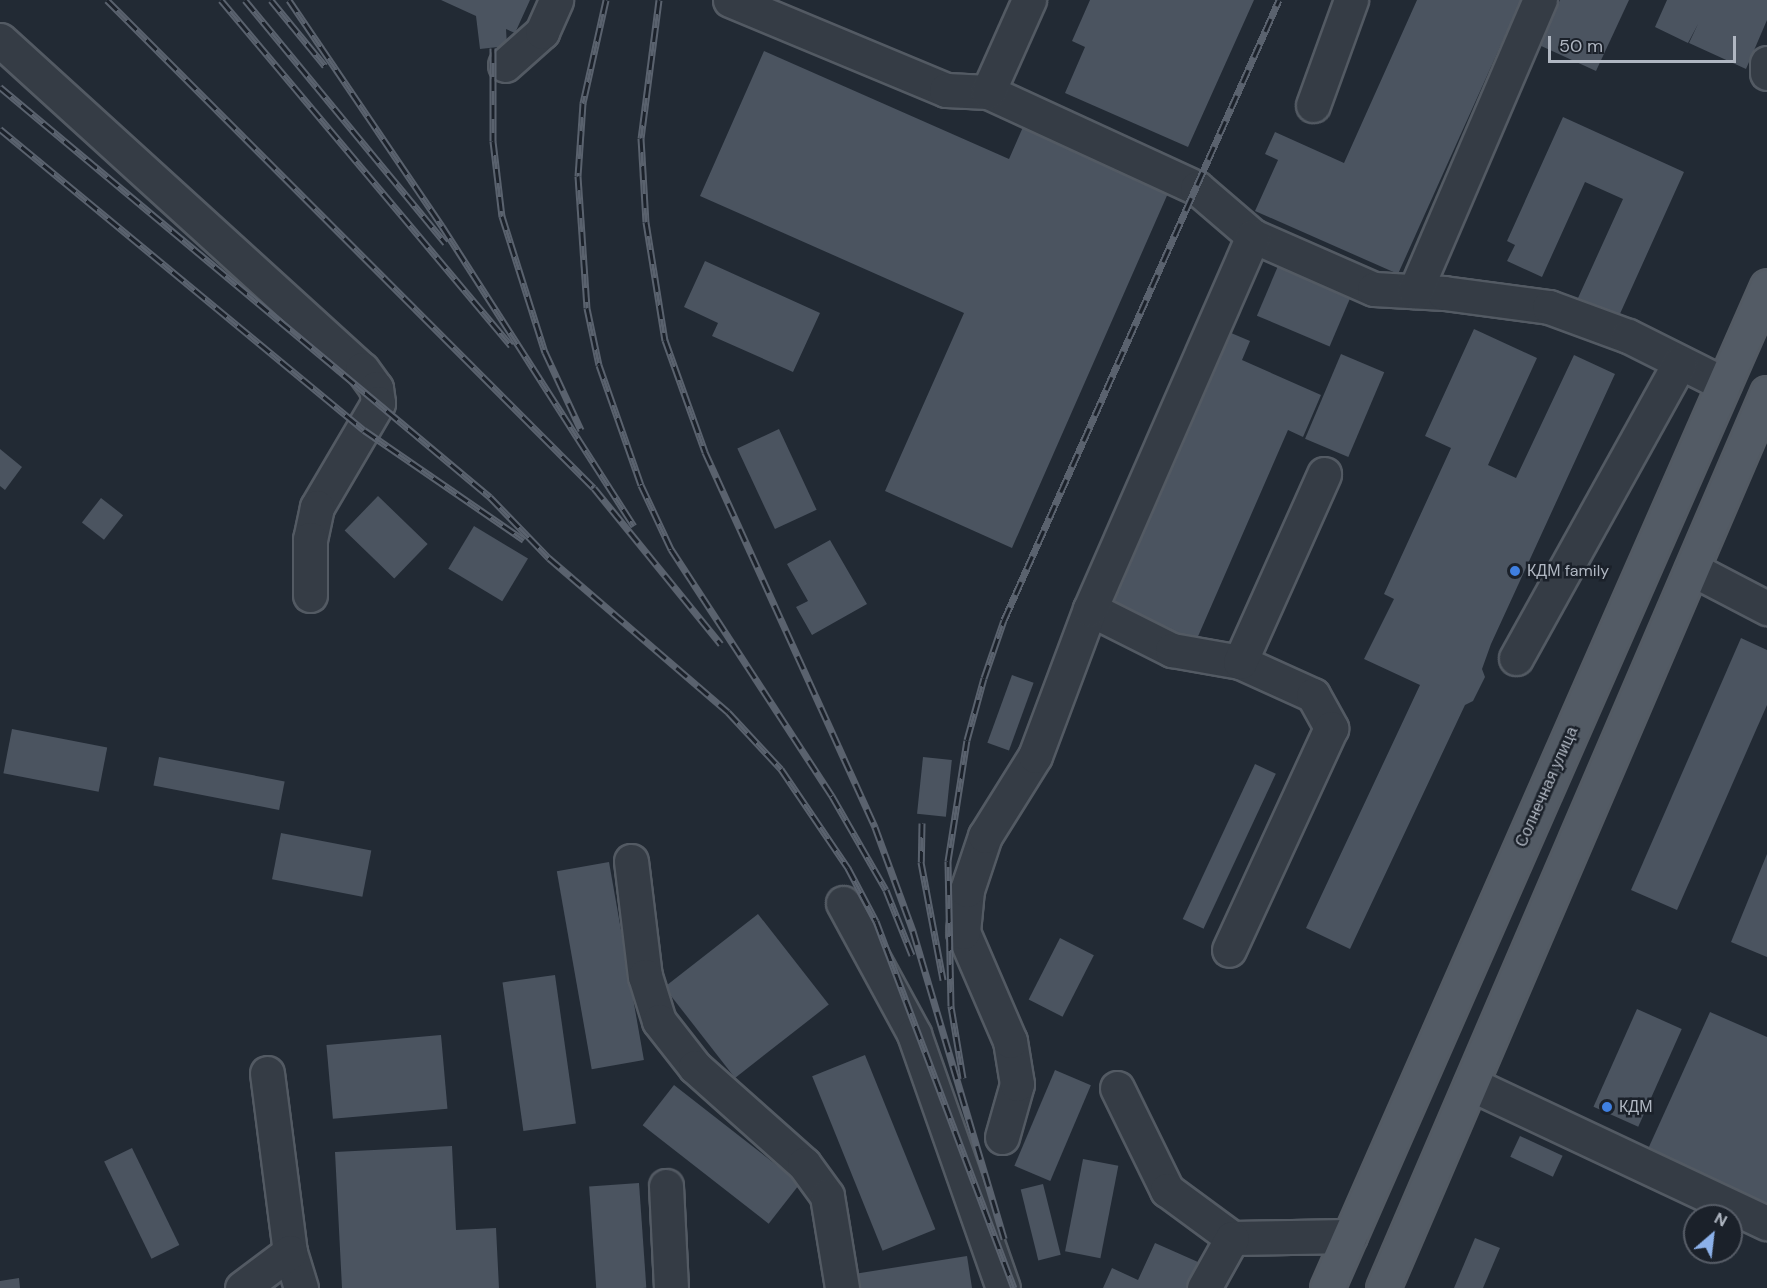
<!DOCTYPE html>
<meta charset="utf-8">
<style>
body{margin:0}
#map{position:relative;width:1767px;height:1288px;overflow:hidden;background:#222a34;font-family:"DM Sans",sans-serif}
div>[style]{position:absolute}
.building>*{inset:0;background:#4b5460;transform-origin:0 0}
.roads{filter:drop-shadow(2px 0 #535a63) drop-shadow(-2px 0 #535a63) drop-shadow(0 2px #535a63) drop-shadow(0 -2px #535a63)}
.minor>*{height:33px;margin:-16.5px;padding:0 16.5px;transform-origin:16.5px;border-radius:16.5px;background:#353c45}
.major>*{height:33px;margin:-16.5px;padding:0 16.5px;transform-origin:16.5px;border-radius:16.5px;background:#535b65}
.rail>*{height:7px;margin-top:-3.5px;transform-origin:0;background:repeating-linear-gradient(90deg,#1b212a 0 14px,#5a626e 0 28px);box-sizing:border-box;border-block:2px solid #5a626e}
.dots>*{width:16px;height:16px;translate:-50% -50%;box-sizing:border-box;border:3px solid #1b212a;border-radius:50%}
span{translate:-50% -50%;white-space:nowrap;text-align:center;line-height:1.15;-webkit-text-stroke:5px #1b212a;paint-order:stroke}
.poi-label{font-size:16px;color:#b0b7c2}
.left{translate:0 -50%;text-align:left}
.street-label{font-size:16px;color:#b0b7c2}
.north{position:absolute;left:1683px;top:1204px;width:60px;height:60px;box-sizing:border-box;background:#1b212a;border:2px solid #575d67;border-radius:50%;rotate:28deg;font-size:16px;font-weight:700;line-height:24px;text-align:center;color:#b0b7c2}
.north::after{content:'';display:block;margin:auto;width:21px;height:27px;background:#8cb1ea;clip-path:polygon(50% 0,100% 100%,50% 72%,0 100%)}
.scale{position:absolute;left:1548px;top:36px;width:188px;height:27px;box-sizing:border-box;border:3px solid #b0b7c2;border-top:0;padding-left:8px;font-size:18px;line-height:21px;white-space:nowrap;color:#b0b7c2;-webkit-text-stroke:4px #1b212a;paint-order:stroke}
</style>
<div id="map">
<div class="building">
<div style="clip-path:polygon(441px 0,530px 0,515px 33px,506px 29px,507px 46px,480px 49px,476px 16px)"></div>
<div style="clip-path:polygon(1090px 0,1254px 0,1188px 147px,1065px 93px,1085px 47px,1072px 41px)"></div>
<div style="clip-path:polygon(1417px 0,1521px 0,1398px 274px,1255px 211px,1278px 160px,1265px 154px,1275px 132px,1344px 163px)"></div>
<div style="clip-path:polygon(1560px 0,1629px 0,1596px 71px,1539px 45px)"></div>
<div style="clip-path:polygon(1667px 0,1767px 0,1767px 20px,1746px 69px,1689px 43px,1698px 24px,1688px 43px,1655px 27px)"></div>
<div style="clip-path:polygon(764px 51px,1009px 159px,1023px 127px,1169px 191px,1012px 548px,885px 491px,964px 313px,700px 196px)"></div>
<div style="clip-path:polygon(1563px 117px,1684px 172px,1619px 316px,1578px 298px,1623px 199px,1585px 182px,1542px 277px,1507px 261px,1515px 245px,1507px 241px)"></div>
<div style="clip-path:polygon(705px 261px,820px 313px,793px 372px,712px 336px,718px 323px,684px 307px)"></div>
<div style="left:1278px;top:266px;width:79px;height:54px;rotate:23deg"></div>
<div style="clip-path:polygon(1474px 329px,1537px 358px,1488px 465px,1516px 478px,1574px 355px,1615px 374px,1491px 644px,1482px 669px,1485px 677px,1473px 701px,1465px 705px,1350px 949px,1306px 928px,1420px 685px,1364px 659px,1394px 599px,1384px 594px,1451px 448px,1425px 436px)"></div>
<div style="clip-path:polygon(1224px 330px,1250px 341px,1242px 360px,1321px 395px,1303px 437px,1288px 430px,1196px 641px,1105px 602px)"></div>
<div style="left:1341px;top:354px;width:47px;height:92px;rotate:23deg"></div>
<div style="left:779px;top:429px;width:89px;height:46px;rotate:65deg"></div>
<div style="clip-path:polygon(0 449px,22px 467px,5px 490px,0 486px)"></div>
<div style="left:378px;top:496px;width:69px;height:48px;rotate:44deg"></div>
<div style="left:101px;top:498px;width:28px;height:31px;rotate:38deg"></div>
<div style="left:474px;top:526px;width:63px;height:50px;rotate:31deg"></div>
<div style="clip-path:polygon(830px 540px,867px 604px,812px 635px,796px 607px,808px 601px,787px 564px)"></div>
<div style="clip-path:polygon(1741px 638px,1767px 650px,1767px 705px,1677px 910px,1631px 890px)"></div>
<div style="left:1012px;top:675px;width:23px;height:72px;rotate:20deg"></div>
<div style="left:12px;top:729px;width:97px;height:45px;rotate:11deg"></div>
<div style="left:159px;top:757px;width:128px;height:29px;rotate:11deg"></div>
<div style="left:923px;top:757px;width:29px;height:57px;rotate:6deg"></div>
<div style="left:1255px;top:764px;width:23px;height:171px;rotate:25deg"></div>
<div style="left:281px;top:833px;width:92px;height:47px;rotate:11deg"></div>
<div style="clip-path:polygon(1767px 854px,1767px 957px,1731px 942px)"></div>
<div style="left:609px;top:862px;width:201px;height:53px;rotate:80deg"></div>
<div style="left:758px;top:914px;width:115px;height:119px;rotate:52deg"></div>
<div style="left:1060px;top:938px;width:38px;height:69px;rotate:27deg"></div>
<div style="left:555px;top:975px;width:150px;height:53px;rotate:82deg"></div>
<div style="left:1637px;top:1009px;width:49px;height:107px;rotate:24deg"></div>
<div style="clip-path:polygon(1710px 1012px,1767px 1037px,1767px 1203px,1648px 1149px)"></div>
<div style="left:441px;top:1035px;width:74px;height:115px;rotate:85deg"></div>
<div style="left:865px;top:1055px;width:188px;height:57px;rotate:68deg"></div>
<div style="left:1055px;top:1070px;width:39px;height:104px;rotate:23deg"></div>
<div style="left:674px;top:1085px;width:160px;height:51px;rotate:38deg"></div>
<div style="left:1520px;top:1136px;width:47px;height:23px;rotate:25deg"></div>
<div style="clip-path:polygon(452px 1146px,456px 1230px,496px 1228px,499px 1288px,342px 1288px,335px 1152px)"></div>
<div style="left:132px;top:1148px;width:108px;height:31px;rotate:64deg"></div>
<div style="left:1083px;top:1159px;width:36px;height:94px;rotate:11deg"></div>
<div style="left:639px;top:1183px;width:105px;height:50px;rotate:86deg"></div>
<div style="left:1043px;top:1184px;width:73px;height:23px;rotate:76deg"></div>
<div style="clip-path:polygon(1475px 1238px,1500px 1248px,1483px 1288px,1454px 1288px)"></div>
<div style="clip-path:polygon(1155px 1243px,1198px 1262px,1186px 1288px,1103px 1288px,1112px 1268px,1138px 1280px)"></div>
<div style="clip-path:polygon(967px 1256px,972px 1288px,856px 1288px,854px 1274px)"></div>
<div style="clip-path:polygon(19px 1278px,20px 1288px,0 1288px,0 1281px)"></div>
</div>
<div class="roads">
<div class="minor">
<div style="left:730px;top:0;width:234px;rotate:22.6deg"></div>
<div style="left:946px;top:90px;width:42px;rotate:2.7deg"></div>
<div style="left:988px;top:92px;width:230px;rotate:24.7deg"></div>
<div style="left:1197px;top:188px;width:74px;rotate:40.6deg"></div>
<div style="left:1253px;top:236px;width:132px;rotate:23.7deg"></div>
<div style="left:1374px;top:289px;width:70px;rotate:3.3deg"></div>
<div style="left:1444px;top:293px;width:106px;rotate:7.6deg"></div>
<div style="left:1549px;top:307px;width:84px;rotate:20.2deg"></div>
<div style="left:1628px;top:336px;width:107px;rotate:26.6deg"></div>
<div style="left:0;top:40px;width:489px;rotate:42.3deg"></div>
<div style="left:362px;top:369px;width:24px;rotate:54deg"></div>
<div style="left:376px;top:388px;width:15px;rotate:82deg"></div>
<div style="left:378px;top:403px;width:121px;rotate:120.4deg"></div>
<div style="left:317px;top:507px;width:33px;rotate:102deg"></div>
<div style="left:310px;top:539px;width:56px;rotate:90deg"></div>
<div style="left:1767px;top:63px;width:10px;rotate:90deg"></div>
<div style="left:505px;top:65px;width:50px;rotate:-41.7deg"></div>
<div style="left:542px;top:32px;width:35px;rotate:-66deg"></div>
<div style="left:988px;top:92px;width:101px;rotate:-66deg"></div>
<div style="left:1313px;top:105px;width:112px;rotate:-70.1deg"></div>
<div style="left:1415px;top:291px;width:317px;rotate:-66.8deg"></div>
<div style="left:1692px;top:569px;width:85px;rotate:27.5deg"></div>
<div style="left:1090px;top:609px;width:92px;rotate:26.6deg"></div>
<div style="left:1172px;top:650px;width:69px;rotate:10deg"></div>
<div style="left:1240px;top:662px;width:80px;rotate:24.3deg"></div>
<div style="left:1313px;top:695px;width:38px;rotate:61deg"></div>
<div style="left:1331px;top:728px;width:244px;rotate:114.7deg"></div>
<div style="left:1516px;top:658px;width:338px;rotate:-61deg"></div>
<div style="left:1240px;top:662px;width:206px;rotate:-65.9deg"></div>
<div style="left:631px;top:861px;width:116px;rotate:83.1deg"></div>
<div style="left:645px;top:976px;width:47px;rotate:72.7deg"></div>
<div style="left:659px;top:1021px;width:58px;rotate:52deg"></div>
<div style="left:695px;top:1067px;width:146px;rotate:41.7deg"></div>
<div style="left:804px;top:1164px;width:39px;rotate:54deg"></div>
<div style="left:827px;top:1196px;width:93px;rotate:80.7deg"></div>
<div style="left:843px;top:903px;width:149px;rotate:61.5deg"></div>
<div style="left:914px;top:1034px;width:269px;rotate:70.7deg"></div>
<div style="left:267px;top:1073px;width:180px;rotate:82.7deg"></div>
<div style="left:290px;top:1252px;width:38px;rotate:73deg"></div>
<div style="left:1471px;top:1084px;width:327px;rotate:25.2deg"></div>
<div style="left:1117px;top:1088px;width:114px;rotate:63.9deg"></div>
<div style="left:1167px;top:1190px;width:81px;rotate:36.4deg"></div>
<div style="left:1232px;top:1238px;width:118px;rotate:-1deg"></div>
<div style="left:1002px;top:1137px;width:55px;rotate:-74.2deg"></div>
<div style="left:1017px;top:1084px;width:44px;rotate:-99.2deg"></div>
<div style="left:1010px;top:1041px;width:119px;rotate:-113.3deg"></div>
<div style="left:963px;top:932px;width:42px;rotate:-84.6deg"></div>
<div style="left:967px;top:890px;width:57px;rotate:-71.6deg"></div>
<div style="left:985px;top:836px;width:94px;rotate:-58deg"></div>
<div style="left:1035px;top:756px;width:157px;rotate:-69.5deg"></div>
<div style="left:1090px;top:609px;width:407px;rotate:-66.4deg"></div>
<div style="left:666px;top:1186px;width:102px;rotate:87.2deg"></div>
<div style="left:242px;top:1288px;width:60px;rotate:-36.9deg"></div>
<div style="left:1204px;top:1288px;width:57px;rotate:-60.8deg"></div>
</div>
<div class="major">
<div style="left:1327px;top:1288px;width:1094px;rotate:-66.29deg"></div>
<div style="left:1383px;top:1288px;width:974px;rotate:-66.78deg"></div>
</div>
</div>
<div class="rail">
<div style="left:107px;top:0;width:689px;rotate:45.06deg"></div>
<div style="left:594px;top:488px;width:201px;rotate:50.9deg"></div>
<div style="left:221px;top:0;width:451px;rotate:50deg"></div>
<div style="left:245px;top:0;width:315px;rotate:50.5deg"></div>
<div style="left:271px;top:0;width:85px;rotate:50.7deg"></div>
<div style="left:289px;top:0;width:273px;rotate:55.9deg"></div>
<div style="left:442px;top:226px;width:356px;rotate:57.4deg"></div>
<div style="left:606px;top:0;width:106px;rotate:102.6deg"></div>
<div style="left:583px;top:103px;width:73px;rotate:93.9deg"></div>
<div style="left:578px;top:176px;width:132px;rotate:86.1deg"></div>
<div style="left:587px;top:308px;width:58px;rotate:78.1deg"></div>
<div style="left:599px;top:365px;width:127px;rotate:70.7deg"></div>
<div style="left:641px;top:485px;width:71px;rotate:64.9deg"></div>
<div style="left:671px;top:549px;width:295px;rotate:56.9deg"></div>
<div style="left:832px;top:796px;width:108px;rotate:60.1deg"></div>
<div style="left:886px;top:890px;width:70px;rotate:68.2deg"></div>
<div style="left:659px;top:0;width:139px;rotate:97.4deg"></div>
<div style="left:641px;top:138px;width:84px;rotate:86.6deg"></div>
<div style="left:646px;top:222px;width:120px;rotate:80.9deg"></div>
<div style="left:665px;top:340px;width:119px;rotate:70.3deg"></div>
<div style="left:705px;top:452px;width:412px;rotate:65.6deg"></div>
<div style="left:875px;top:827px;width:111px;rotate:69.9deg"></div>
<div style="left:913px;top:931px;width:321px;rotate:73.5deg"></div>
<div style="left:493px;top:48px;width:93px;rotate:90deg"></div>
<div style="left:493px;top:141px;width:76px;rotate:83.2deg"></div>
<div style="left:502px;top:216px;width:143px;rotate:72.5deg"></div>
<div style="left:545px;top:352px;width:86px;rotate:65.2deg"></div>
<div style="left:0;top:87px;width:639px;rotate:39.92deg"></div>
<div style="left:490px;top:497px;width:85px;rotate:46deg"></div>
<div style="left:549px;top:558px;width:236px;rotate:40.7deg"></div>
<div style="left:728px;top:712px;width:78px;rotate:47.1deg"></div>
<div style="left:781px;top:769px;width:120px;rotate:55.9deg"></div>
<div style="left:848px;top:868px;width:60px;rotate:62.2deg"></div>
<div style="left:876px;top:921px;width:392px;rotate:69.4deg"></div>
<div style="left:0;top:129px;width:472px;rotate:39.6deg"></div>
<div style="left:364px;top:430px;width:194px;rotate:34.5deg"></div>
<div style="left:922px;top:823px;width:39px;rotate:91deg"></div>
<div style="left:921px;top:862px;width:120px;rotate:79.4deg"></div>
<div style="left:963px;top:1078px;width:73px;rotate:-99.5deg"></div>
<div style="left:951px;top:1006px;width:145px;rotate:-91.2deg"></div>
<div style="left:948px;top:861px;width:122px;rotate:-81.1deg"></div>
<div style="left:967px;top:740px;width:64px;rotate:-74.7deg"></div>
<div style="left:984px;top:678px;width:61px;rotate:-71deg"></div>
<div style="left:1004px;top:620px;width:678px;rotate:-66.08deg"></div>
</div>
<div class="dots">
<div style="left:1515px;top:571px;background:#3f7fe0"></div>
<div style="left:1607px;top:1107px;background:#3f7fe0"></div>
</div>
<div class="poi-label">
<span class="left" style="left:1527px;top:571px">КДМ family</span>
<span class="left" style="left:1619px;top:1107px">КДМ</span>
</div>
<div class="street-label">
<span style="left:1547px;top:787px;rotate:-66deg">Солнечная улица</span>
</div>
<div class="north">N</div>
<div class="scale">50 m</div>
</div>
